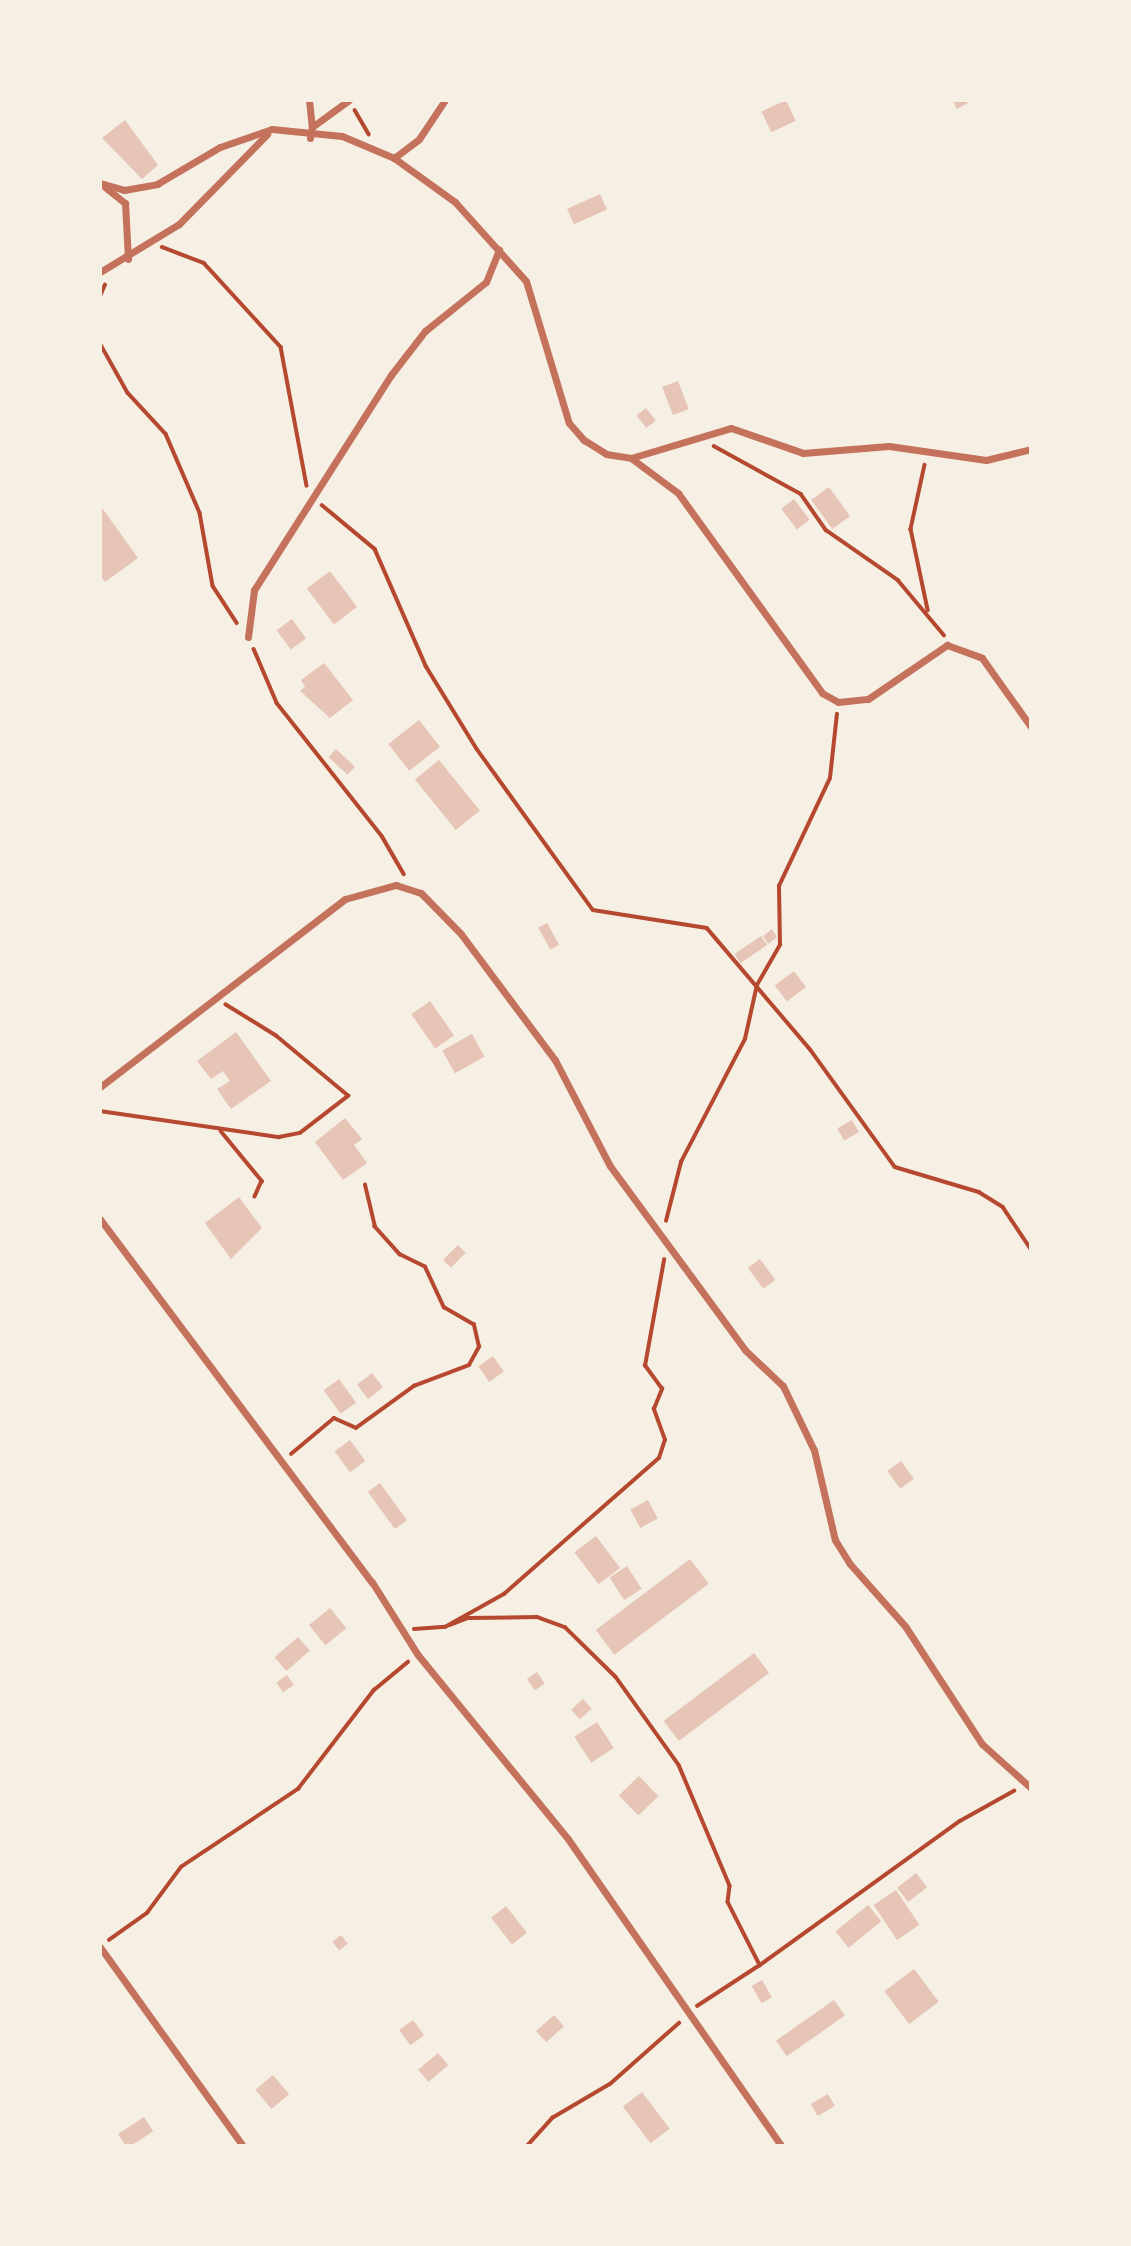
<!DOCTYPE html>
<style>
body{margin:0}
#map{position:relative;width:1131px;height:2246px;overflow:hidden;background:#f6efe4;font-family:Figtree,sans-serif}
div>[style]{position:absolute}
.building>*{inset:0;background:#e6c5b7;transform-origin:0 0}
.path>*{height:3.5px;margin:-1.75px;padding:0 1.75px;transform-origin:1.75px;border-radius:1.75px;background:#b5482f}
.minor>*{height:7px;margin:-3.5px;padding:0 3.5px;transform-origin:3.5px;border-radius:3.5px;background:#c5725c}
span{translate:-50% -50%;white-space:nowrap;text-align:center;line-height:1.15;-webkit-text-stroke:7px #f6efe4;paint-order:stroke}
.frame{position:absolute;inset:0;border:102px solid #f6efe4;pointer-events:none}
</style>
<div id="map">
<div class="building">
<div style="left:786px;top:100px;width:23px;height:27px;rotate:65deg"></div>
<div style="clip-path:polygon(952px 100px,973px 100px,957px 109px)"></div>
<div style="clip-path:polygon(125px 120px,158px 165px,142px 179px,102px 138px)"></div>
<div style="left:600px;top:194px;width:17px;height:36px;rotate:66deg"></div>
<div style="left:678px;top:381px;width:30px;height:17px;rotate:69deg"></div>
<div style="left:646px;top:408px;width:16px;height:12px;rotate:52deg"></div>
<div style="left:829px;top:487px;width:36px;height:22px;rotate:54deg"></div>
<div style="left:794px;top:499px;width:26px;height:16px;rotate:53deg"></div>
<div style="clip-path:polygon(100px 505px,138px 558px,105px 582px,100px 575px)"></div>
<div style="left:330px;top:571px;width:45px;height:29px;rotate:53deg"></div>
<div style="left:292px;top:619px;width:24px;height:19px;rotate:54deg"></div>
<div style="clip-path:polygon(324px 663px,353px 700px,330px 718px,300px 691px,305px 687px,301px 680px)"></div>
<div style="left:419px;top:720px;width:34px;height:39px;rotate:52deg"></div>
<div style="left:336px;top:749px;width:26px;height:11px;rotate:43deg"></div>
<div style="left:439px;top:760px;width:65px;height:31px;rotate:51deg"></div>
<div style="left:547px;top:923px;width:25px;height:10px;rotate:61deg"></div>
<div style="clip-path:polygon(772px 929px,777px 937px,768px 944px,763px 936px)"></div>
<div style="left:761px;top:936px;width:11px;height:32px;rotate:56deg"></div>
<div style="left:794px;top:971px;width:20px;height:24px;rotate:53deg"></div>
<div style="left:430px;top:1001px;width:42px;height:23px;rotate:55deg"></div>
<div style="clip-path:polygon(236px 1032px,271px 1081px,231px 1109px,217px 1089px,230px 1081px,223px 1071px,211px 1079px,197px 1061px)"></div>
<div style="left:472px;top:1034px;width:26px;height:34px;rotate:61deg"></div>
<div style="clip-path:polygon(345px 1118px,362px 1139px,354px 1145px,367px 1163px,343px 1180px,315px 1142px)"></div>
<div style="left:852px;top:1120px;width:14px;height:17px;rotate:60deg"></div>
<div style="clip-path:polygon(239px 1197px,262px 1228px,231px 1259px,205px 1223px)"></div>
<div style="left:458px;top:1245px;width:11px;height:21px;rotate:45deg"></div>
<div style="left:760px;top:1259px;width:26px;height:15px;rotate:54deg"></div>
<div style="left:493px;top:1356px;width:19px;height:18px;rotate:55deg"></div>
<div style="left:372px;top:1373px;width:18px;height:19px;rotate:52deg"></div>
<div style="left:339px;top:1379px;width:29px;height:19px;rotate:54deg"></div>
<div style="left:350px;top:1440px;width:26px;height:19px;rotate:54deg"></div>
<div style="left:901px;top:1461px;width:22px;height:17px;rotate:54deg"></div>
<div style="left:380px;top:1483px;width:46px;height:15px;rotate:54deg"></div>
<div style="left:648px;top:1500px;width:21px;height:20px;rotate:62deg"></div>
<div style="left:596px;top:1536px;width:40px;height:27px;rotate:53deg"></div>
<div style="left:690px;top:1559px;width:31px;height:118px;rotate:53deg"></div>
<div style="left:627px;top:1566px;width:27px;height:21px;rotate:57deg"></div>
<div style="left:330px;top:1608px;width:26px;height:27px;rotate:51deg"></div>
<div style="left:298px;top:1637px;width:18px;height:31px;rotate:49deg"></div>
<div style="left:754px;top:1653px;width:25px;height:113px;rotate:53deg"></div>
<div style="left:537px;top:1672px;width:14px;height:12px;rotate:56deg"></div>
<div style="left:287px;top:1675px;width:12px;height:13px;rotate:55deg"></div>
<div style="left:583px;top:1699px;width:13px;height:16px;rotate:48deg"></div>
<div style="left:597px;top:1722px;width:31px;height:27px;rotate:57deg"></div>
<div style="left:639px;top:1776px;width:28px;height:28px;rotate:46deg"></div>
<div style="left:916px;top:1873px;width:18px;height:24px;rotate:52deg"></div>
<div style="left:896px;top:1890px;width:42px;height:27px;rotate:56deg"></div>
<div style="left:868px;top:1905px;width:21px;height:42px;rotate:51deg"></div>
<div style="left:506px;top:1906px;width:34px;height:19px;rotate:52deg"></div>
<div style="left:341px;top:1935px;width:11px;height:11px;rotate:52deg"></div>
<div style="left:914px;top:1969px;width:41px;height:37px;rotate:53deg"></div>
<div style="left:762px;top:1980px;width:20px;height:12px;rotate:60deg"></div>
<div style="left:834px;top:2000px;width:19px;height:71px;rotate:55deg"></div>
<div style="left:554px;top:2015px;width:15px;height:24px;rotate:48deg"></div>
<div style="left:413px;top:2020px;width:19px;height:17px;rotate:54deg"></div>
<div style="left:438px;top:2053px;width:16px;height:26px;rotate:50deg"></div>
<div style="left:273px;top:2075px;width:25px;height:23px;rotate:50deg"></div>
<div style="left:642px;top:2092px;width:46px;height:24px;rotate:53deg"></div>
<div style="left:828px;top:2094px;width:14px;height:20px;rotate:60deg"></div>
<div style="left:144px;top:2117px;width:17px;height:31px;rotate:57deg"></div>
</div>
<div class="path">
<div style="left:355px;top:110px;width:28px;rotate:60deg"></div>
<div style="left:162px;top:247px;width:45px;rotate:20.9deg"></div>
<div style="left:204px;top:263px;width:114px;rotate:47.5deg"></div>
<div style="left:281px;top:347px;width:141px;rotate:79.4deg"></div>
<div style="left:100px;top:296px;width:12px;rotate:-66deg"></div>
<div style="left:100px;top:343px;width:57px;rotate:60.8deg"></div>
<div style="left:128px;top:393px;width:56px;rotate:47.2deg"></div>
<div style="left:166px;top:434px;width:86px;rotate:66.7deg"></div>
<div style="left:200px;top:513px;width:74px;rotate:79.9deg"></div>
<div style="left:213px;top:586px;width:44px;rotate:57deg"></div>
<div style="left:714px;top:446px;width:99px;rotate:28.9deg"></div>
<div style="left:801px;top:494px;width:44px;rotate:55.2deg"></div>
<div style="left:826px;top:530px;width:88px;rotate:34.8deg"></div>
<div style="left:898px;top:580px;width:72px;rotate:50.1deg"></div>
<div style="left:925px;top:465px;width:66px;rotate:102.3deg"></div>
<div style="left:911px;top:529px;width:83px;rotate:78.1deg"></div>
<div style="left:322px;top:505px;width:69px;rotate:39.7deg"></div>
<div style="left:375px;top:549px;width:128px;rotate:66.4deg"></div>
<div style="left:426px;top:666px;width:97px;rotate:58.4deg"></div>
<div style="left:477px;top:749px;width:198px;rotate:54.2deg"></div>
<div style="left:593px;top:910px;width:115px;rotate:9deg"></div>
<div style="left:707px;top:928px;width:159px;rotate:49.6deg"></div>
<div style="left:810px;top:1049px;width:145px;rotate:54.2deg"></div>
<div style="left:895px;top:1167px;width:88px;rotate:16.6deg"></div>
<div style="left:979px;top:1192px;width:28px;rotate:32deg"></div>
<div style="left:1003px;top:1207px;width:50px;rotate:56.3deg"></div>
<div style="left:254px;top:649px;width:59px;rotate:66.9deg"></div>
<div style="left:277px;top:703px;width:169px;rotate:51.7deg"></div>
<div style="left:382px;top:836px;width:44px;rotate:59.9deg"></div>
<div style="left:100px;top:1111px;width:181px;rotate:8.3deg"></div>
<div style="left:279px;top:1137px;width:21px;rotate:-11deg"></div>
<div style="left:300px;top:1133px;width:61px;rotate:-37.6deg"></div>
<div style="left:348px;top:1096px;width:94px;rotate:-140.2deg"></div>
<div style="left:276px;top:1036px;width:59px;rotate:-148.2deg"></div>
<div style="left:221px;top:1131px;width:65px;rotate:50.6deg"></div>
<div style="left:262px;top:1181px;width:17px;rotate:114deg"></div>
<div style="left:666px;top:1221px;width:61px;rotate:-75.7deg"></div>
<div style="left:681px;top:1162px;width:139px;rotate:-62.5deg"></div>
<div style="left:745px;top:1039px;width:55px;rotate:-77.5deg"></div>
<div style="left:757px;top:985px;width:46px;rotate:-60.1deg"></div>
<div style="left:780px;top:945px;width:59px;rotate:-91deg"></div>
<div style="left:779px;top:886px;width:119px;rotate:-64.7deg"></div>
<div style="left:830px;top:778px;width:64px;rotate:-83.8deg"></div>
<div style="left:291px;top:1454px;width:56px;rotate:-39.9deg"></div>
<div style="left:334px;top:1418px;width:24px;rotate:24deg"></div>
<div style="left:356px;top:1428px;width:72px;rotate:-35.9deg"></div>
<div style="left:414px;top:1386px;width:59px;rotate:-20.9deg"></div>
<div style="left:469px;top:1365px;width:21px;rotate:-61deg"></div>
<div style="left:479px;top:1347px;width:23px;rotate:-103deg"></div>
<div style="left:474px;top:1325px;width:34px;rotate:-150deg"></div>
<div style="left:444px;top:1308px;width:45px;rotate:-114.9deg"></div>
<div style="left:425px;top:1267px;width:28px;rotate:-154deg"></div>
<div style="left:400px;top:1255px;width:38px;rotate:-132deg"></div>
<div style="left:375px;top:1227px;width:43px;rotate:-103.4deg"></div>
<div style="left:450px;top:1625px;width:19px;rotate:-21deg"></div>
<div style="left:468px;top:1618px;width:69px;rotate:-0.8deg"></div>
<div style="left:537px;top:1617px;width:30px;rotate:20deg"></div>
<div style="left:565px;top:1627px;width:71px;rotate:44.4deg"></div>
<div style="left:616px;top:1677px;width:108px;rotate:54.4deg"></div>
<div style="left:679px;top:1765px;width:131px;rotate:67.1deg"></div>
<div style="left:730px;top:1886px;width:16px;rotate:97deg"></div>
<div style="left:728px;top:1902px;width:71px;rotate:63.1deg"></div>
<div style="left:760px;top:1965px;width:246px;rotate:-35.8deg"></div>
<div style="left:960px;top:1821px;width:62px;rotate:-29.1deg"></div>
<div style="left:414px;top:1629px;width:31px;rotate:-4deg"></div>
<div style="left:445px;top:1627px;width:68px;rotate:-29.2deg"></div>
<div style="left:504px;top:1594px;width:206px;rotate:-41.3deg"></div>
<div style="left:659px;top:1458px;width:19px;rotate:-72deg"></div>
<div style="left:665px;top:1440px;width:33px;rotate:-110deg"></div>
<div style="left:654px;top:1409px;width:22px;rotate:-68deg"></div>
<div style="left:662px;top:1389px;width:29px;rotate:-126deg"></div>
<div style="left:645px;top:1366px;width:108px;rotate:-79.8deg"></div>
<div style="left:109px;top:1940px;width:47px;rotate:-35.4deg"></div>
<div style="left:147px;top:1913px;width:57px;rotate:-53.5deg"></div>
<div style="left:181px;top:1867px;width:141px;rotate:-33.7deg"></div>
<div style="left:298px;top:1789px;width:125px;rotate:-52.5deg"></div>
<div style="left:374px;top:1690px;width:44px;rotate:-39.5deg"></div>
<div style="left:697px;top:2006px;width:75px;rotate:-33.1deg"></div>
<div style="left:527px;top:2146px;width:38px;rotate:-48deg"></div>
<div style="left:552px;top:2118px;width:67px;rotate:-30.4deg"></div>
<div style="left:610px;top:2084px;width:92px;rotate:-41.5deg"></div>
</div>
<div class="minor">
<div style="left:309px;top:100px;width:27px;rotate:84deg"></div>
<div style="left:310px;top:138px;width:11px;rotate:-80deg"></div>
<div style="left:312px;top:127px;width:46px;rotate:-36.1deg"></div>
<div style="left:394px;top:158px;width:31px;rotate:-37deg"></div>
<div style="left:419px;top:139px;width:47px;rotate:-56.3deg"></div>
<div style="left:100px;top:183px;width:25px;rotate:16deg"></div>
<div style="left:124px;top:190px;width:34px;rotate:-10deg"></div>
<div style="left:157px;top:184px;width:73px;rotate:-30.4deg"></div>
<div style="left:220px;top:147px;width:55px;rotate:-19.1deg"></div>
<div style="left:272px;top:129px;width:70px;rotate:5.7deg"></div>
<div style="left:342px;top:136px;width:56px;rotate:22.9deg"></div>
<div style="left:394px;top:158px;width:75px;rotate:35.8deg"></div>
<div style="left:455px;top:202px;width:106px;rotate:48.1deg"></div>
<div style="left:526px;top:281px;width:148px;rotate:73.2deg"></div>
<div style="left:569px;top:423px;width:23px;rotate:49deg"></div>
<div style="left:584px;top:440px;width:26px;rotate:32deg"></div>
<div style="left:606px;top:454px;width:25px;rotate:9deg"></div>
<div style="left:631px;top:458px;width:59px;rotate:36.7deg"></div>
<div style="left:678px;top:493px;width:246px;rotate:54.2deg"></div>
<div style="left:822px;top:693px;width:18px;rotate:29deg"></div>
<div style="left:838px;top:702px;width:30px;rotate:-6deg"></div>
<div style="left:868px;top:699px;width:96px;rotate:-34.4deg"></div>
<div style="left:947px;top:645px;width:37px;rotate:20deg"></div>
<div style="left:982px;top:658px;width:85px;rotate:54.6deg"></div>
<div style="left:105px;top:187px;width:26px;rotate:39deg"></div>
<div style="left:125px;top:203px;width:56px;rotate:86.9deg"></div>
<div style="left:100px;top:272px;width:92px;rotate:-31.3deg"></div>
<div style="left:179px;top:224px;width:126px;rotate:-45.6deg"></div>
<div style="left:631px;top:458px;width:104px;rotate:-16.7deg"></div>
<div style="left:731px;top:428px;width:76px;rotate:19.1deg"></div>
<div style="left:803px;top:453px;width:86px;rotate:-4.7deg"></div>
<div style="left:889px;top:446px;width:98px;rotate:8.2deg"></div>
<div style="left:986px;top:460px;width:46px;rotate:-13.7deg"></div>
<div style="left:248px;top:637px;width:47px;rotate:-82.7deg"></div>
<div style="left:254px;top:590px;width:255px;rotate:-57.5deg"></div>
<div style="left:391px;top:375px;width:56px;rotate:-52.3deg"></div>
<div style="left:425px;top:331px;width:78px;rotate:-38.8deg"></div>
<div style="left:486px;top:282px;width:35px;rotate:-68deg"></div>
<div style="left:100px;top:1087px;width:309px;rotate:-37.5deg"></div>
<div style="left:345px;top:899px;width:53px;rotate:-15.4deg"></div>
<div style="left:396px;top:885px;width:26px;rotate:18deg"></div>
<div style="left:421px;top:893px;width:57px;rotate:45.7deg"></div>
<div style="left:461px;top:934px;width:157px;rotate:53.3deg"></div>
<div style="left:555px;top:1060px;width:119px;rotate:62.6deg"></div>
<div style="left:610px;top:1166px;width:228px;rotate:53.7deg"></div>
<div style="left:745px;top:1350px;width:52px;rotate:43.5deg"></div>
<div style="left:783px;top:1386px;width:71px;rotate:64.2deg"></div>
<div style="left:814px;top:1450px;width:92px;rotate:76.9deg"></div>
<div style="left:835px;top:1540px;width:28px;rotate:58deg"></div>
<div style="left:850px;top:1564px;width:83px;rotate:48.4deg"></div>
<div style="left:905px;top:1626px;width:141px;rotate:56.9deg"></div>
<div style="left:982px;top:1744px;width:66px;rotate:41.9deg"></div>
<div style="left:100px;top:1219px;width:454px;rotate:53.2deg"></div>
<div style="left:372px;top:1582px;width:86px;rotate:57.8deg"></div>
<div style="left:418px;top:1655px;width:237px;rotate:50.8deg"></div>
<div style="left:568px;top:1839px;width:374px;rotate:55.2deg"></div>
<div style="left:100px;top:1947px;width:245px;rotate:54.3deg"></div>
</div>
<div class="frame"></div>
</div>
